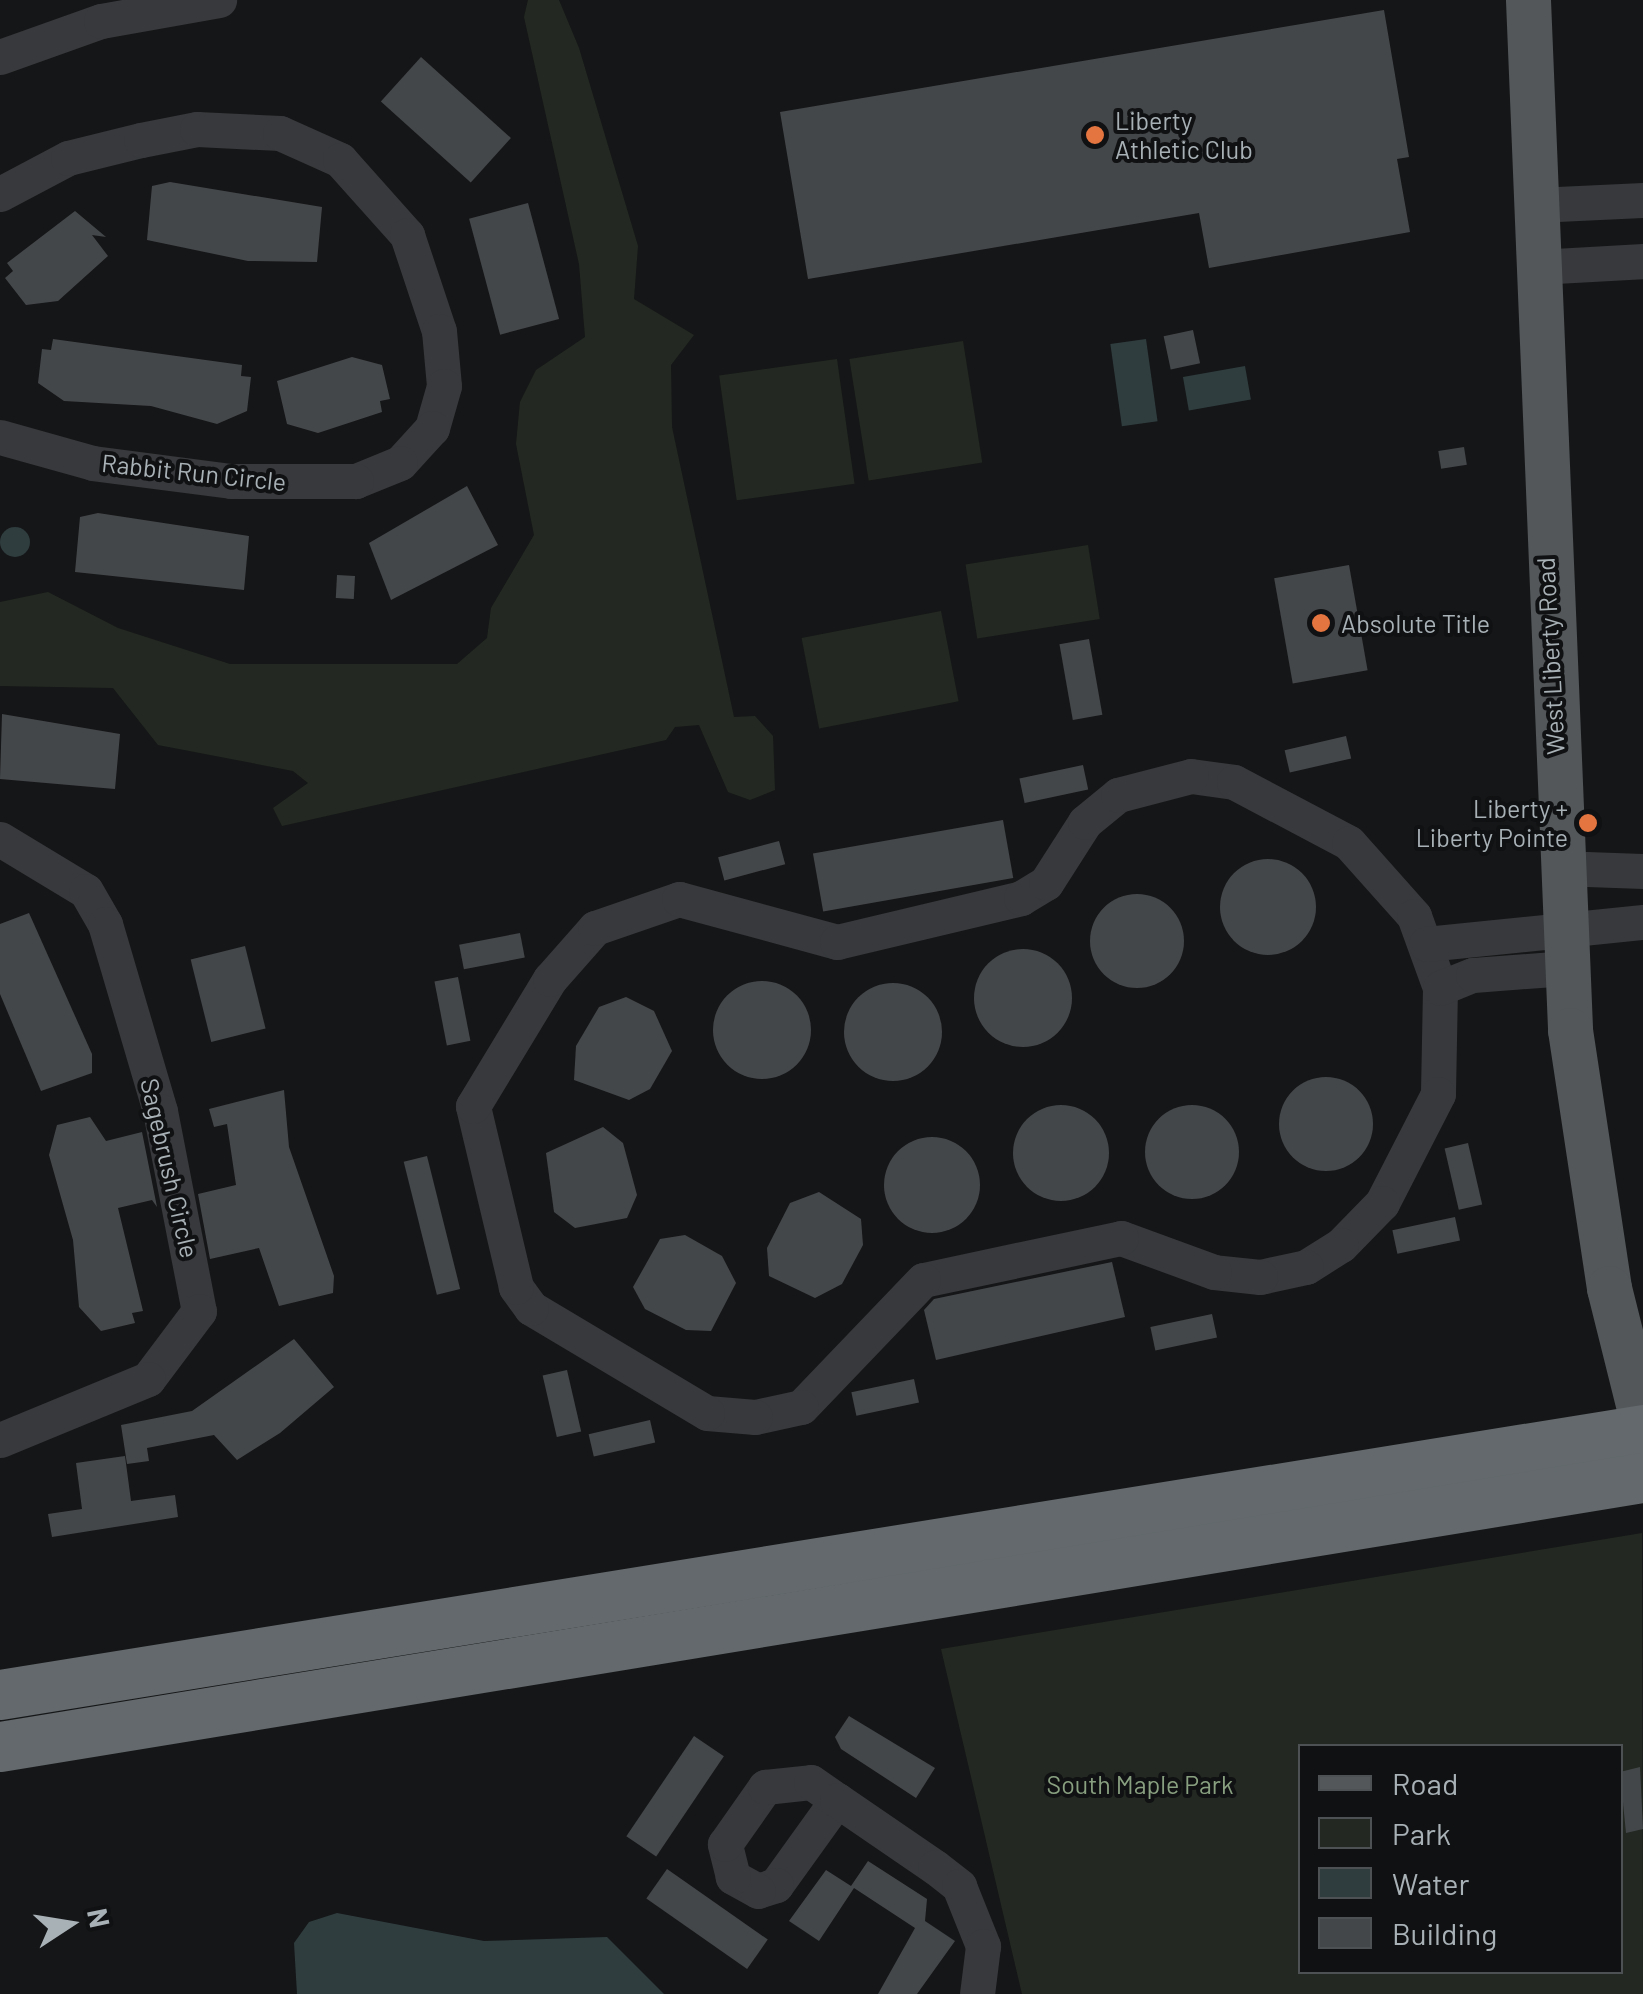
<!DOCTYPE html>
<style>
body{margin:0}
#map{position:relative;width:1643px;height:1994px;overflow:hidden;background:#151617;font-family:Barlow,sans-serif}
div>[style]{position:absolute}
.green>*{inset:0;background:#232922;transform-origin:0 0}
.water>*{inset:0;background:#2f3d3f;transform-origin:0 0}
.round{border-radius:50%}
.building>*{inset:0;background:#44474a;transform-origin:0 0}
.minor>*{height:35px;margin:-17.5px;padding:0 17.5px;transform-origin:17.5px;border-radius:17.5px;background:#37393c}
.major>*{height:45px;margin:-22.5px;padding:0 22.5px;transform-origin:22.5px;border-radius:22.5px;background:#53575a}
.highway>*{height:50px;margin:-25px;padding:0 25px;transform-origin:25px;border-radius:25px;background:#63696c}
.dots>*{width:28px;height:28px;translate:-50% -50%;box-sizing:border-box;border:5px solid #101112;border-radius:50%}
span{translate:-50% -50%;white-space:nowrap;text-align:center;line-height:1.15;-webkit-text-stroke:8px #101112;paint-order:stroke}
.poi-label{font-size:25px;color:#a8b1b6}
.left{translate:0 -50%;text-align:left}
.right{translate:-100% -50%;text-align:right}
.street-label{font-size:25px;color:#a8b1b6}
.park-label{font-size:25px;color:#89a080}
.legend{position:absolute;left:1298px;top:1744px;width:325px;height:230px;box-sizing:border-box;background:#101112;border:2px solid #4d5154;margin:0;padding:12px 18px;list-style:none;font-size:30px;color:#a8b1b6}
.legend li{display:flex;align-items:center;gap:20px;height:50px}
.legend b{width:50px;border:2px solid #4d5154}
.north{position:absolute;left:20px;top:1874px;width:100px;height:100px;-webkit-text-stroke:8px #101112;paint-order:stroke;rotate:78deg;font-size:28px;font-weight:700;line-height:40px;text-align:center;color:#a8b1b6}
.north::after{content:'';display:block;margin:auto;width:35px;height:45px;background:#a8b1b6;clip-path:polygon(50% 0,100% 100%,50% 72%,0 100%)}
</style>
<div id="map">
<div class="green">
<div style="clip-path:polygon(528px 0,559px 0,579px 48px,638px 246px,634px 299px,694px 335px,671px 365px,672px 427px,734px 717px,755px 716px,773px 736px,775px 790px,750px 800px,728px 792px,699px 725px,675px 727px,666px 740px,282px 826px,273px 808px,308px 783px,293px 771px,158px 745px,113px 688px,0 686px,0 602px,48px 592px,118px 628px,230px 664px,457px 664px,487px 638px,491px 608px,534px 535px,516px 444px,520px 402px,536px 370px,585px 337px,579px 264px,524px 17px)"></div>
<div style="left:963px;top:341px;width:123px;height:115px;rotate:81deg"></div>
<div style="left:837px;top:359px;width:126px;height:119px;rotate:82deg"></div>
<div style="left:1088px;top:545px;width:75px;height:124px;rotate:81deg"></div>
<div style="left:941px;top:611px;width:92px;height:142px;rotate:79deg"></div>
<div style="clip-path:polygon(evenodd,1642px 1533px,1643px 1994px,1022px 1994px,941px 1649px,1642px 1533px,1300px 1746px,1620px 1746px,1620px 1972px,1300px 1972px,1300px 1746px)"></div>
</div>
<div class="water">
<div style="left:1146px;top:339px;width:83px;height:36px;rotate:82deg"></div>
<div style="left:1245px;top:366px;width:34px;height:63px;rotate:80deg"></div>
<div class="round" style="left:0;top:527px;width:30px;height:30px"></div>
<div style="clip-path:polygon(337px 1913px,484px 1941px,607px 1937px,664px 1994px,297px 1994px,294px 1943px,309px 1922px)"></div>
</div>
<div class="building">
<div style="clip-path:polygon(1384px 10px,1409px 157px,1397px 159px,1410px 232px,1209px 268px,1199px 213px,808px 279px,780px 112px)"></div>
<div style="left:421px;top:57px;width:121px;height:60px;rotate:42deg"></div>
<div style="clip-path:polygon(170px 182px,322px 207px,317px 262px,248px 261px,147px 240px,152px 186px)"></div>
<div style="left:528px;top:203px;width:120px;height:61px;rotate:75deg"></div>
<div style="clip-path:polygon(75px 211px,106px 237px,92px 235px,108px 256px,58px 301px,26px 305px,5px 278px,13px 271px,7px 263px)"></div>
<div style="left:1193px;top:330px;width:34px;height:30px;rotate:78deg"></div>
<div style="clip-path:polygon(53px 339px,242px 365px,241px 376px,251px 377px,247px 411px,217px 424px,151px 406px,64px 401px,38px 383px,42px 349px,51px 350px)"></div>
<div style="clip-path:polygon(352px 357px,382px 365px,390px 399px,380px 401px,382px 412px,318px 433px,287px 424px,277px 381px)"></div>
<div style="left:1464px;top:447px;width:18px;height:26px;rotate:81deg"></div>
<div style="clip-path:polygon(467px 486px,498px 545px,391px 600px,369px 543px)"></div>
<div style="clip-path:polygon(98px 513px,249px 536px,244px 590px,75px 572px,80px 517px)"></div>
<div style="left:1349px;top:565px;width:107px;height:76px;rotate:80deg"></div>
<div style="left:337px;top:575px;width:18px;height:23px;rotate:3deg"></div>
<div style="left:1089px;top:639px;width:77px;height:30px;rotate:80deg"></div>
<div style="clip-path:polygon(2px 714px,120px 734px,115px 789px,0 779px)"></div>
<div style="left:1346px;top:736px;width:23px;height:63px;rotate:77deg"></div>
<div style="left:1083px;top:765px;width:25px;height:65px;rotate:78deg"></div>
<div style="left:1003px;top:820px;width:59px;height:193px;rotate:80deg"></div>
<div style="left:779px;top:841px;width:24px;height:63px;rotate:75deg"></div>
<div class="round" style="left:1220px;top:859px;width:96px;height:96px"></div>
<div class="round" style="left:1090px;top:894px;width:94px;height:94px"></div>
<div style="clip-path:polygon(29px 913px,92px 1054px,92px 1073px,41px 1091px,0 994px,0 924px)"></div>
<div style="left:520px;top:933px;width:25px;height:62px;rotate:79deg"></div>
<div style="left:245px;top:946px;width:85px;height:56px;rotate:76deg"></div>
<div class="round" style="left:974px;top:949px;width:98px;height:98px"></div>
<div style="left:458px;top:977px;width:65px;height:24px;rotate:79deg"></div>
<div class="round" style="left:713px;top:981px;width:98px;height:98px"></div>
<div class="round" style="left:844px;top:983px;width:98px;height:98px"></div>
<div style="clip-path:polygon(626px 997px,654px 1011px,672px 1051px,650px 1089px,629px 1100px,574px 1080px,576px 1046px,599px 1007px)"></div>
<div class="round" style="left:1279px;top:1077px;width:94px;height:94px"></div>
<div style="clip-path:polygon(284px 1090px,289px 1147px,334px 1276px,333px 1293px,279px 1306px,259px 1248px,210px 1259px,198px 1194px,236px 1185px,227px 1124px,214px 1127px,209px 1109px)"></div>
<div class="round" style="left:1145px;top:1105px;width:94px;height:94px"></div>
<div class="round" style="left:1013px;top:1105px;width:96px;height:96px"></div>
<div style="clip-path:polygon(90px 1117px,106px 1141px,142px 1132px,157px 1207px,152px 1200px,118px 1208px,143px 1311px,132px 1313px,135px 1323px,101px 1331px,79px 1307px,73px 1240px,49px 1155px,57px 1125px)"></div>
<div style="clip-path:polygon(603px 1127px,623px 1143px,637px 1195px,627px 1218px,575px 1228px,554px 1212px,546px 1153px)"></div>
<div class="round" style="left:884px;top:1137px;width:96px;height:96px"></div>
<div style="left:1468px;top:1143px;width:63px;height:24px;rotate:77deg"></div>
<div style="left:427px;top:1156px;width:137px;height:24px;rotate:76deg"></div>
<div style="clip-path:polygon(819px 1192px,861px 1219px,863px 1245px,842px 1284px,815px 1298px,769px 1276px,767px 1248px,790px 1203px)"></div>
<div style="left:1455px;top:1217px;width:24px;height:64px;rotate:78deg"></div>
<div style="clip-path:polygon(685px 1235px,722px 1256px,736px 1283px,711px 1331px,686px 1330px,645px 1309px,633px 1287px,660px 1239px)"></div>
<div style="clip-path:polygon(1112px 1262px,1125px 1317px,936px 1360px,924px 1310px,934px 1299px)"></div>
<div style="left:1212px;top:1314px;width:24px;height:63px;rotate:78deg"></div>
<div style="clip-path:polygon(294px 1339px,334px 1387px,280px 1433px,237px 1460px,214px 1435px,147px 1448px,149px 1461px,127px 1464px,121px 1425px,192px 1411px)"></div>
<div style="left:567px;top:1370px;width:63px;height:25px;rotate:77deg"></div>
<div style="left:914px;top:1379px;width:24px;height:64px;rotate:78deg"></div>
<div style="left:650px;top:1420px;width:23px;height:63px;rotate:77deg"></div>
<div style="clip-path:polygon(125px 1456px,131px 1501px,175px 1495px,178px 1517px,52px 1537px,48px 1514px,82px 1509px,76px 1463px)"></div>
<div style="clip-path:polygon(849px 1716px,935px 1768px,916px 1798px,841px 1749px,835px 1737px)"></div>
<div style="left:694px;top:1736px;width:36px;height:121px;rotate:34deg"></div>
<div style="clip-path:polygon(1640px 1767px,1643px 1829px,1626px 1833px,1620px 1772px)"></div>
<div style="clip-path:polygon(868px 1861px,927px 1899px,925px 1921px,955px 1941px,917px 1994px,878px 1994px,915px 1928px,854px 1888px,819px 1941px,789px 1921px,826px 1870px,851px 1886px)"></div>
<div style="left:667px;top:1869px;width:123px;height:36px;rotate:35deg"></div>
</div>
<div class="minor">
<div style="left:0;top:57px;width:107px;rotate:-19.6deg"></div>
<div style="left:101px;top:21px;width:120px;rotate:-10.1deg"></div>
<div style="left:0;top:194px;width:77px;rotate:-27.9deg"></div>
<div style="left:68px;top:158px;width:75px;rotate:-13.9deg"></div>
<div style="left:141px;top:140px;width:57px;rotate:-11.1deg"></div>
<div style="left:197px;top:129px;width:83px;rotate:2.8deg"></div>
<div style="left:280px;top:133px;width:66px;rotate:24.2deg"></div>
<div style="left:340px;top:160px;width:101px;rotate:48.2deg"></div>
<div style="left:407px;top:235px;width:101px;rotate:71.6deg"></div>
<div style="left:439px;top:331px;width:55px;rotate:84.8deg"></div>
<div style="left:444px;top:386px;width:44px;rotate:105.9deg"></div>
<div style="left:432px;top:428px;width:47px;rotate:132.4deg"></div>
<div style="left:400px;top:463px;width:48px;rotate:157.8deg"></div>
<div style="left:356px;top:481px;width:125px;rotate:180deg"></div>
<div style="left:231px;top:481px;width:139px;rotate:-172.6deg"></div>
<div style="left:93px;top:463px;width:97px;rotate:-164.4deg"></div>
<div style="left:1536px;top:205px;width:107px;rotate:-2.7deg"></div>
<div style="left:1537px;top:267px;width:106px;rotate:-3.2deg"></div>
<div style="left:1191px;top:776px;width:43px;rotate:7.9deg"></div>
<div style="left:1234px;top:782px;width:130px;rotate:27.9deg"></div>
<div style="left:1349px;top:843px;width:98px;rotate:48.3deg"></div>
<div style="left:1414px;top:916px;width:77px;rotate:70.1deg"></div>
<div style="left:1440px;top:988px;width:106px;rotate:91.1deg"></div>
<div style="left:1438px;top:1094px;width:123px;rotate:117.2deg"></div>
<div style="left:1382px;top:1203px;width:59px;rotate:134.3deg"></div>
<div style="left:1341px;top:1245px;width:41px;rotate:147.8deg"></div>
<div style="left:1306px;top:1267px;width:47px;rotate:167.7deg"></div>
<div style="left:1260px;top:1277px;width:46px;rotate:-173.8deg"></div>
<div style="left:1214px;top:1272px;width:99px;rotate:-159.9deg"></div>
<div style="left:1121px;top:1238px;width:202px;rotate:168deg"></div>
<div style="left:923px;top:1280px;width:176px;rotate:133.8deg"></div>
<div style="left:801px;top:1407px;width:47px;rotate:167.7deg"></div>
<div style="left:755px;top:1417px;width:48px;rotate:-175.2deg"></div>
<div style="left:707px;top:1413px;width:205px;rotate:-149.2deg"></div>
<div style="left:531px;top:1308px;width:26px;rotate:-126deg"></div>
<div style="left:516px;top:1287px;width:186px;rotate:-103.4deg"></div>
<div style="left:473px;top:1106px;width:149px;rotate:-58.8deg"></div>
<div style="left:550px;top:979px;width:68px;rotate:-48.6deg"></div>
<div style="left:595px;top:928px;width:89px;rotate:-19deg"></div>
<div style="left:679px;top:899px;width:164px;rotate:15.2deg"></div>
<div style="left:837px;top:942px;width:189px;rotate:-13.4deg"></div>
<div style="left:1021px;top:898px;width:29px;rotate:-31deg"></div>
<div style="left:1046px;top:883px;width:72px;rotate:-57.4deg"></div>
<div style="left:1085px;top:822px;width:43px;rotate:-39.3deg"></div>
<div style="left:1118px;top:795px;width:75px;rotate:-14.6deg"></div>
<div style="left:0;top:839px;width:100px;rotate:31.2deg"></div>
<div style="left:86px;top:891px;width:38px;rotate:60deg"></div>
<div style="left:105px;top:924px;width:195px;rotate:73.6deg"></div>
<div style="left:160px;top:1111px;width:204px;rotate:79deg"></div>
<div style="left:199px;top:1311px;width:85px;rotate:126.9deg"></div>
<div style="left:148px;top:1379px;width:160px;rotate:157.6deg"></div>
<div style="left:1559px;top:868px;width:84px;rotate:2deg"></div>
<div style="left:1426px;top:944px;width:218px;rotate:-5.8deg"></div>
<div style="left:1440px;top:988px;width:35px;rotate:-22deg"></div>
<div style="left:1473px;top:975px;width:94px;rotate:-4.3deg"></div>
<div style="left:837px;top:1800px;width:105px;rotate:125.7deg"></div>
<div style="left:776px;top:1885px;width:19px;rotate:162deg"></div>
<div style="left:758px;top:1891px;width:29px;rotate:-151deg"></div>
<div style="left:733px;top:1877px;width:34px;rotate:-104deg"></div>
<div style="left:725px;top:1844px;width:70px;rotate:-54.9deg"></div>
<div style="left:765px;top:1787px;width:46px;rotate:-6.2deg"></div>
<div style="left:811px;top:1782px;width:32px;rotate:35deg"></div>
<div style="left:837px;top:1800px;width:119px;rotate:34.4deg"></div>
<div style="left:935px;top:1867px;width:31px;rotate:38deg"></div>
<div style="left:959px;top:1886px;width:65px;rotate:68.2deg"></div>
<div style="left:983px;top:1946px;width:48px;rotate:97.1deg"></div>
</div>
<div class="major">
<div style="left:1528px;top:0;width:1031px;rotate:87.66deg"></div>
<div style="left:1570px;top:1030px;width:261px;rotate:81.4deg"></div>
<div style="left:1609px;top:1288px;width:140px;rotate:76deg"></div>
</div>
<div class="highway">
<div style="left:0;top:1695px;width:1664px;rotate:-9.16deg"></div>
<div style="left:0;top:1747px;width:1665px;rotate:-9.3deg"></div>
</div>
<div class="dots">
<div style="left:1095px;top:135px;background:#e57540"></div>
<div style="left:1321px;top:623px;background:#e57540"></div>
<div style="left:1588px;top:823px;background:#e57540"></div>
</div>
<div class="poi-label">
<span class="left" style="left:1115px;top:135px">Liberty<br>Athletic Club</span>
<span class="left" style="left:1341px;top:623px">Absolute Title</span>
<span class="right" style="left:1568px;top:823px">Liberty +<br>Liberty Pointe</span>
</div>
<div class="street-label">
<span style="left:194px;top:472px;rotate:6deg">Rabbit Run Circle</span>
<span style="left:1550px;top:656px;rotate:-93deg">West Liberty Road</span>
<span style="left:170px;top:1168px;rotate:77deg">Sagebrush Circle</span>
</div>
<div class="park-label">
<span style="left:1140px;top:1784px">South Maple Park</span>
</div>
<ul class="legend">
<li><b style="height:12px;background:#53575a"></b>Road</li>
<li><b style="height:28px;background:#232922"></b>Park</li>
<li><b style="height:28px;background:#2f3d3f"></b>Water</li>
<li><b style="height:28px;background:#44474a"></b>Building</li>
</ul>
<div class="north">N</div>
</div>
